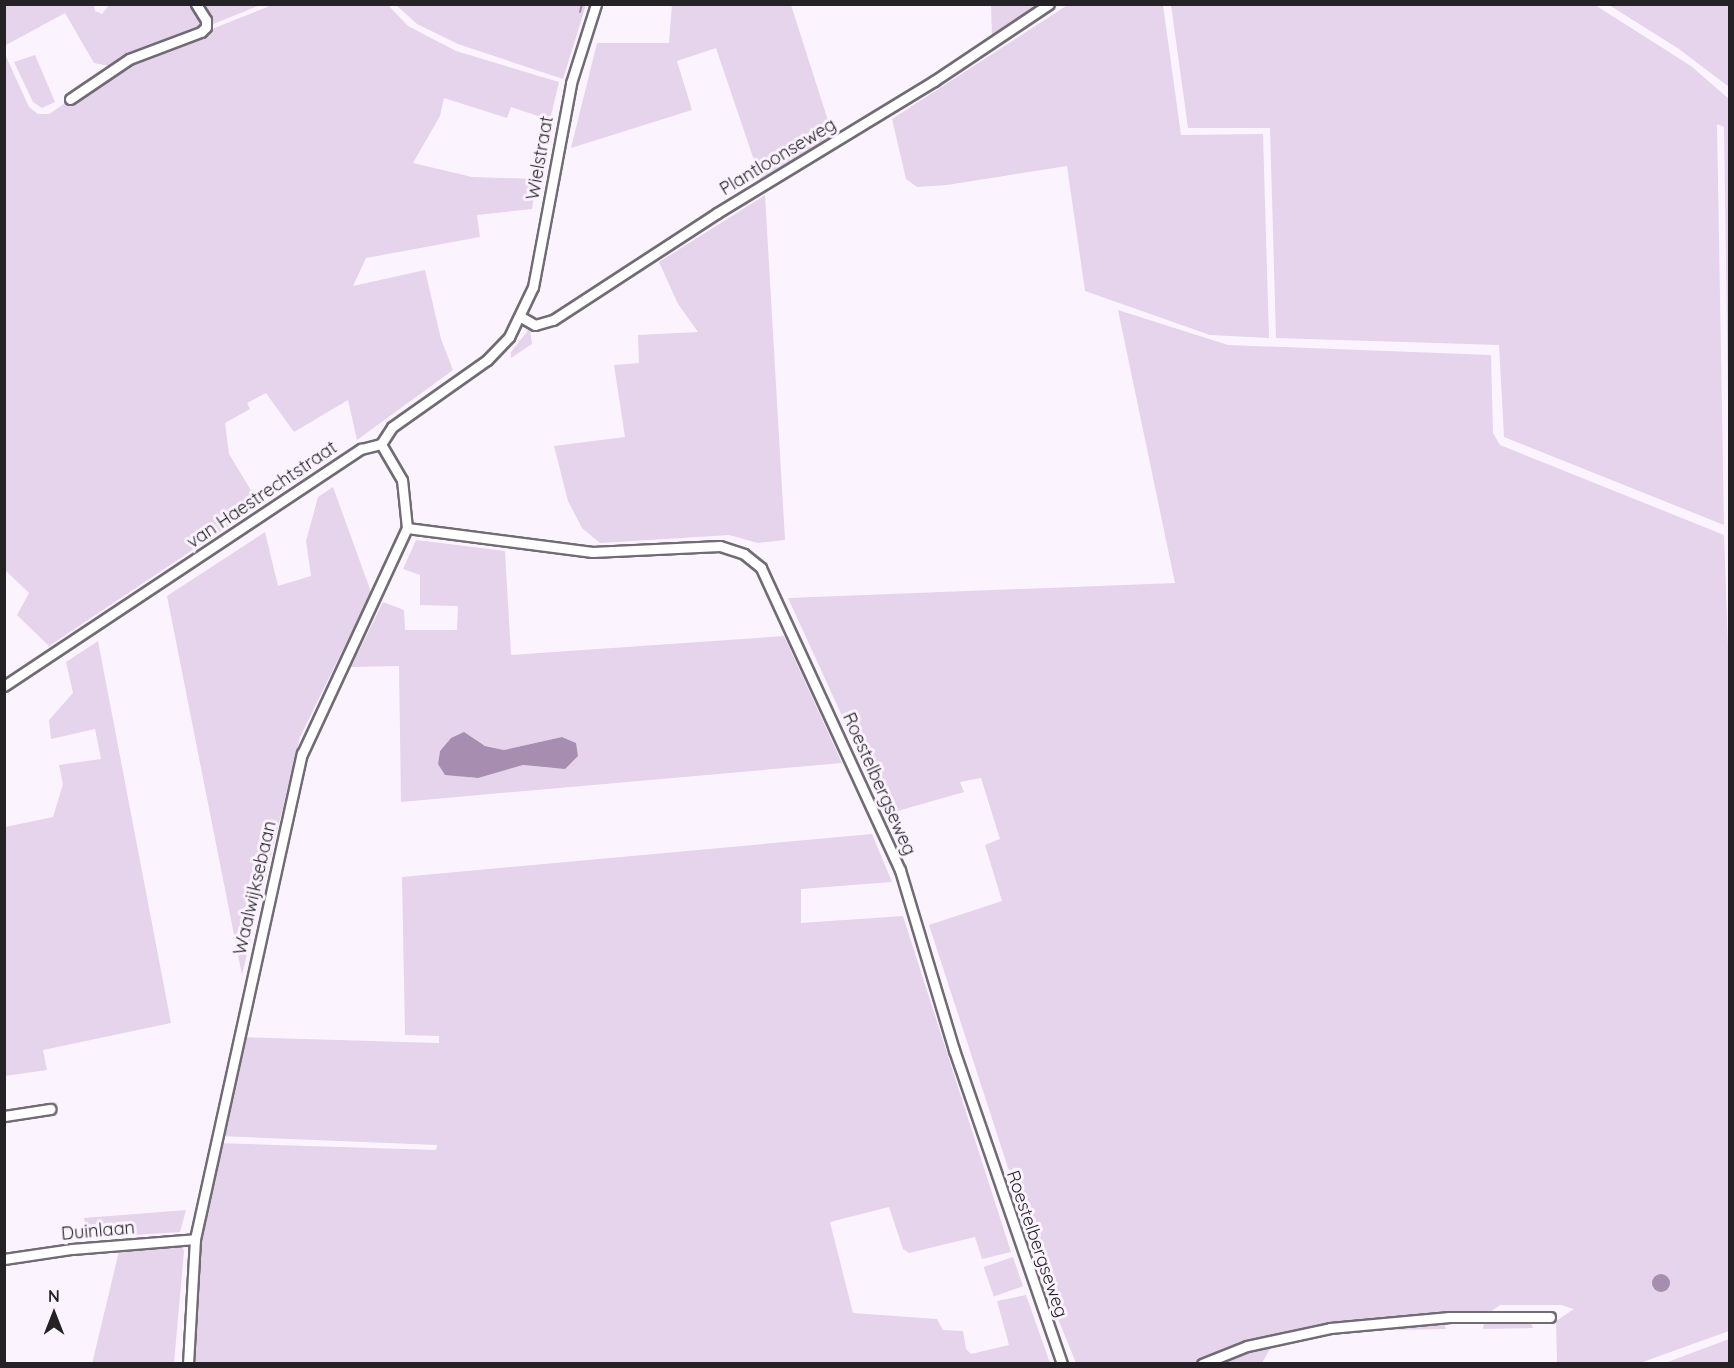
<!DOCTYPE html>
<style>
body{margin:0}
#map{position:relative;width:1734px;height:1368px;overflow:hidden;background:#fbf4fe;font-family:Quicksand,sans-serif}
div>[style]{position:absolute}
.green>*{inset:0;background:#e5d4ec;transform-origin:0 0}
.water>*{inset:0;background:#a78eb0}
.round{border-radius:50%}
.stream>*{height:2px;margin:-1px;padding:0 1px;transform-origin:1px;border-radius:1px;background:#a78eb0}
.roads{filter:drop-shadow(2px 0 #716b74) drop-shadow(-2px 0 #716b74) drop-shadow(0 2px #716b74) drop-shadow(0 -2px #716b74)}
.minor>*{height:9px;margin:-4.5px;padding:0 4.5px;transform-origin:4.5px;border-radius:4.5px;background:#fff}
span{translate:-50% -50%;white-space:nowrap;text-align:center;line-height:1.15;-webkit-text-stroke:6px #fbf4fe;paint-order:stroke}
.street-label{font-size:18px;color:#252226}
.frame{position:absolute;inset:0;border:6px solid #252226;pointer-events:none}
.north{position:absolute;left:24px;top:1284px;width:60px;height:60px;-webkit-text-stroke:4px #fbf4fe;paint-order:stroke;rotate:0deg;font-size:16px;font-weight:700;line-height:24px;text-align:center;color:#252226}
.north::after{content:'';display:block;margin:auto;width:21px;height:27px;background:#252226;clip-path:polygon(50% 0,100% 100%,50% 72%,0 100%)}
</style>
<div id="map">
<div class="green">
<div style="clip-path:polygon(672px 4px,791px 5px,833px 136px,761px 181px,716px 48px,677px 61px,692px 110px,571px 148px,597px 43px,669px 43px)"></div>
<div style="clip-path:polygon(991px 4px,1042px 5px,992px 37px)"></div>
<div style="clip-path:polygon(1069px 4px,1163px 5px,1181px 135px,1263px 134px,1269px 338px,1210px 335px,1085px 291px,1067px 166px,947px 185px,917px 187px,906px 179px,892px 119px)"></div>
<div style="clip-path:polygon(5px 5px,94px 5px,95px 11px,102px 14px,109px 5px,191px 5px,204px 28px,164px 40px,109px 66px,94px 63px,65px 13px,6px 45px)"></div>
<div style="clip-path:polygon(198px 5px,260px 5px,211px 25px)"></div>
<div style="clip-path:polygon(272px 5px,388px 5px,408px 26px,456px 51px,559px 82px,550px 120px,511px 107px,507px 118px,444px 98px,440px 116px,413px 163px,472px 177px,537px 179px,532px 209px,477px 215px,480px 237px,366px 258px,353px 286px,425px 270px,441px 339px,453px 370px,357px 440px,348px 400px,294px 432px,266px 393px,247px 403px,250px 409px,225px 423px,229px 454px,260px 505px,49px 646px,17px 615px,29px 593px,5px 570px,4px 52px,29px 107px,38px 114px,49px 114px,122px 65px)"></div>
<div style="clip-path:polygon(396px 5px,586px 5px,563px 79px,458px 44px,417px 24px)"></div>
<div style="clip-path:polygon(1171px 5px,1595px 5px,1691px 66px,1729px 99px,1729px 472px,1724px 127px,1717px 124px,1724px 525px,1504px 437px,1499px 345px,1276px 338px,1270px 128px,1188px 128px)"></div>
<div style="clip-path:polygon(1609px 5px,1729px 5px,1729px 87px,1679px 49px)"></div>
<div style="clip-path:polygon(35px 55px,55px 102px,42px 108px,33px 102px,14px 62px)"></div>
<div style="clip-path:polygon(765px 195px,785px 540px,758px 543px,729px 535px,600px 543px,582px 528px,568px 501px,554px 446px,625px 437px,614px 365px,639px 363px,638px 335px,698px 332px,678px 304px,659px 262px)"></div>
<div style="clip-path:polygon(1118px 310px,1228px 345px,1491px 355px,1493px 433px,1500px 445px,1724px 535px,1730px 704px,1729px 1331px,1640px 1363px,1557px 1363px,1556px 1321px,1574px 1309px,1561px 1305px,1500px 1305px,1489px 1313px,1311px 1326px,1264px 1337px,1195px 1363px,1076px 1363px,1054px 1309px,929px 925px,1002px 901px,985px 845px,1000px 839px,981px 778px,960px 782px,964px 792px,887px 814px,788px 598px,1175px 583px)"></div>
<div style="clip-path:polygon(530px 328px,532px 344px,511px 358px,511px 352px)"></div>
<div style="clip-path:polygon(333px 487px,371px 592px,300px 737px,242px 975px,167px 596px,265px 532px,278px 586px,311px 576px,306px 541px,318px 497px)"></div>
<div style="clip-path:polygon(evenodd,416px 540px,505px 551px,511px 655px,784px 636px,842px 763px,401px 802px,399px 666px,351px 667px,383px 602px,404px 610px,405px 630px,457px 630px,458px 606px,420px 605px,420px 575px,403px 569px,416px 540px,562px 737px,576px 743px,552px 768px,523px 765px,475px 778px,453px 775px,438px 764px,440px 751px,451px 738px,504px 750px,562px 737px)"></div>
<div style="clip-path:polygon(98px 641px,171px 1023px,43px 1050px,47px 1070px,5px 1076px,5px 827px,53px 817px,63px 784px,59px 765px,101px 759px,95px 729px,51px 739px,49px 720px,73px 693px,66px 662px)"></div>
<div style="clip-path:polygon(872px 834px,892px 882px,801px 889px,801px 923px,903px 916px,1011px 1252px,982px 1259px,975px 1237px,909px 1253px,903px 1249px,889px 1207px,830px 1222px,853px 1313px,937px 1319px,943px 1330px,963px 1331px,966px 1349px,971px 1354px,1009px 1345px,997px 1301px,1026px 1295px,1050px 1363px,195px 1364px,201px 1231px,216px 1143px,436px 1150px,437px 1145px,218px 1136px,239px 1037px,439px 1043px,439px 1036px,405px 1035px,402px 877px)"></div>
<div style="clip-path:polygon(186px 1210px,180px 1232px,88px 1238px,84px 1218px)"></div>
<div style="clip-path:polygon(181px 1243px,184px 1251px,174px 1363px,92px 1364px,120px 1247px)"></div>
<div style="left:1013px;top:1257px;width:31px;height:31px;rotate:71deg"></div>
<div style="clip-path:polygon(1485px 1319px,1530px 1320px,1533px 1328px,1483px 1329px)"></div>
<div style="clip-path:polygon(1443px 1320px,1446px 1329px,1395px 1330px,1400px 1324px)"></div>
<div style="clip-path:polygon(1729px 1339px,1729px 1363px,1665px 1363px)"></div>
<div style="clip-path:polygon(1274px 1342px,1262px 1363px,1210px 1364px,1219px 1359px)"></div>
</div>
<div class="water">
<div style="clip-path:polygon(464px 732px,485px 746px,504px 750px,562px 737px,576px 743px,578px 756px,565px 769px,523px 765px,478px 778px,445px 775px,438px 764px,440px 751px,451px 738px)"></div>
<div class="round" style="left:1652px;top:1274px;width:18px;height:18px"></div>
</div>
<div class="stream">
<div style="left:580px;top:12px;width:8px;rotate:-76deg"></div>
</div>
<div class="roads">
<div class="minor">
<div style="left:70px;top:99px;width:71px;rotate:-34.1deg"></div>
<div style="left:129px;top:59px;width:77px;rotate:-20.6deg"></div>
<div style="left:201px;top:32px;width:7px;rotate:-45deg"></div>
<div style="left:206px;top:27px;width:7px;rotate:-90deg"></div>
<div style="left:206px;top:20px;width:19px;rotate:-122deg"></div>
<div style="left:521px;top:317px;width:16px;rotate:30deg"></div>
<div style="left:535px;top:325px;width:19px;rotate:-16deg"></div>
<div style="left:553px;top:320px;width:196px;rotate:-33.1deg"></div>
<div style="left:717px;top:213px;width:254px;rotate:-31.3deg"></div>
<div style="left:934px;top:81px;width:138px;rotate:-33.8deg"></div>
<div style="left:407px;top:528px;width:187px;rotate:7.4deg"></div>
<div style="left:592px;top:552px;width:128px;rotate:-2.7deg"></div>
<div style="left:720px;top:546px;width:25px;rotate:18deg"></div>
<div style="left:744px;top:554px;width:22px;rotate:39deg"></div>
<div style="left:761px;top:568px;width:332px;rotate:65.3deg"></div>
<div style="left:900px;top:870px;width:188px;rotate:73.3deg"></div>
<div style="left:954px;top:1050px;width:332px;rotate:71deg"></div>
<div style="left:4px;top:686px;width:429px;rotate:-33.6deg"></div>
<div style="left:361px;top:449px;width:21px;rotate:-14deg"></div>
<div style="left:381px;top:444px;width:20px;rotate:-57deg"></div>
<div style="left:392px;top:427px;width:116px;rotate:-35.2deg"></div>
<div style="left:487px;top:360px;width:32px;rotate:-46deg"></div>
<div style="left:509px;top:337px;width:55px;rotate:-64.4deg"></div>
<div style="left:533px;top:287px;width:208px;rotate:-79.4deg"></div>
<div style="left:571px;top:83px;width:83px;rotate:-72.4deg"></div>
<div style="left:4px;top:1116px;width:47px;rotate:-8.7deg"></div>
<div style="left:4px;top:1259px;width:69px;rotate:-8.4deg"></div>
<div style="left:72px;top:1249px;width:123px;rotate:-4.6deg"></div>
<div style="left:188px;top:1364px;width:125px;rotate:-86.8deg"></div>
<div style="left:195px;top:1239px;width:497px;rotate:-77.6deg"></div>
<div style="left:302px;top:754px;width:249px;rotate:-65.1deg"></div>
<div style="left:407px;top:528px;width:48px;rotate:-95.9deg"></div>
<div style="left:402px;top:480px;width:42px;rotate:-120.3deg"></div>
<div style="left:1202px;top:1364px;width:48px;rotate:-21.8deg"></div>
<div style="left:1247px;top:1346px;width:85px;rotate:-12.2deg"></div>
<div style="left:1330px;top:1328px;width:120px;rotate:-5.3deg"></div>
<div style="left:1449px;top:1317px;width:101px"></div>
</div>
</div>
<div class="street-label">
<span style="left:778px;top:157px;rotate:-31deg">Plantloonseweg</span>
<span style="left:540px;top:158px;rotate:-80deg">Wielstraat</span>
<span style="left:262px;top:495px;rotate:-34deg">van Haestrechtstraat</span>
<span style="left:879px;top:784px;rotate:66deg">Roestelbergseweg</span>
<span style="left:255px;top:888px;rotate:-77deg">Waalwijksebaan</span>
<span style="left:98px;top:1231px;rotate:-5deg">Duinlaan</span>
<span style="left:1037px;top:1244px;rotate:71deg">Roestelbergseweg</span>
</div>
<div class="frame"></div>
<div class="north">N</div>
</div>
